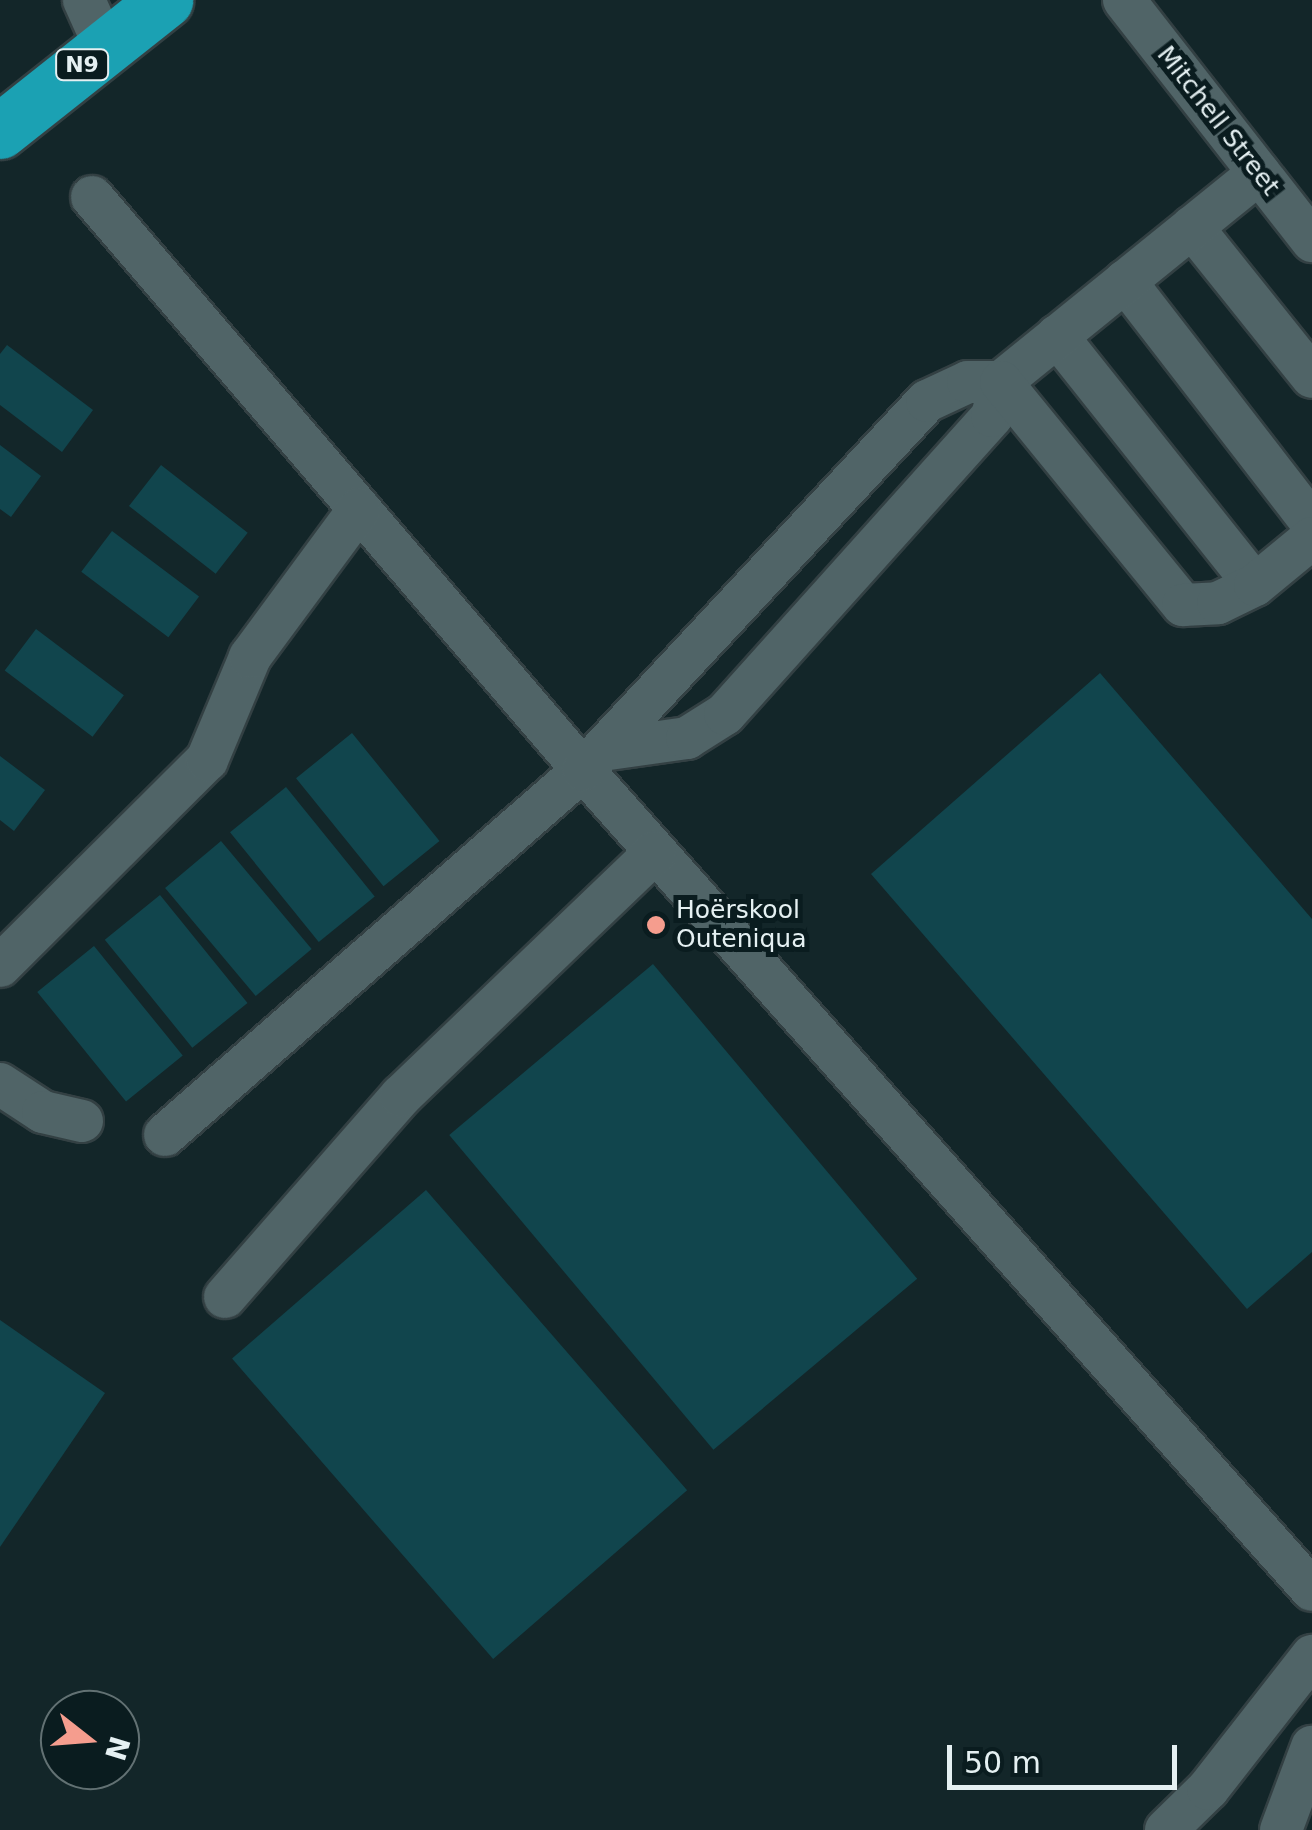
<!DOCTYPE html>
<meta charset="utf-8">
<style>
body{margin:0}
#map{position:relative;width:1312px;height:1830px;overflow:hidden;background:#132629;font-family:"DejaVu Sans",sans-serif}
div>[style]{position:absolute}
.green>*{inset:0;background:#11454d;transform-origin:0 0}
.roads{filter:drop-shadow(2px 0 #334043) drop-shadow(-2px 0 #334043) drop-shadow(0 2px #334043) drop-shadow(0 -2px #334043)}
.minor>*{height:42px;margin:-21px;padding:0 21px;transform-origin:21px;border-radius:21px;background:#506467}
.highway>*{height:55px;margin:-27.5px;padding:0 27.5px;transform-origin:27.5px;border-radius:27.5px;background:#1ba1b3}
.dots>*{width:28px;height:28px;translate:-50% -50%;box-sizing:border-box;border:5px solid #0a1c1f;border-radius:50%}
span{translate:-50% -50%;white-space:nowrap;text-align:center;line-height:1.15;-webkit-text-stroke:10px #0a1c1f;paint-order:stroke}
.shield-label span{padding:2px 8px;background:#0a1c1f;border:2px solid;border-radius:8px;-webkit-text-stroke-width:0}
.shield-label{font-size:22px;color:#e5f0f2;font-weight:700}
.street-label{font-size:25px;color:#e5f0f2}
.poi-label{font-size:25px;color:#e5f0f2}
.left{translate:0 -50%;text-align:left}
.north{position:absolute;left:40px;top:1690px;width:100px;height:100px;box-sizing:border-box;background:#0a1c1f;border:2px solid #627173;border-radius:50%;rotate:107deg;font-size:28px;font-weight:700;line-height:40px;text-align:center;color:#e5f0f2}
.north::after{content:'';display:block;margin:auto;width:35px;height:45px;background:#f59d8e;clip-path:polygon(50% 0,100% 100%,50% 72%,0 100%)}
.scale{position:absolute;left:947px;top:1745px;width:230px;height:45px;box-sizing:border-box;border:5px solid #e5f0f2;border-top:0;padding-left:12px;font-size:30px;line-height:35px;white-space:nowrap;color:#e5f0f2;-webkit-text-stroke:8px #0a1c1f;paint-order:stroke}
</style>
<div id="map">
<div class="green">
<div style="clip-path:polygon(7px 345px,93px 410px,62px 452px,0 405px,0 354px)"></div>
<div style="clip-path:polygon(0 445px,41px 476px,11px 517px,0 509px)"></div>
<div style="left:161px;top:465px;width:110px;height:52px;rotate:38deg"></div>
<div style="left:112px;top:531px;width:109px;height:51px;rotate:37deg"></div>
<div style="left:36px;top:629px;width:110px;height:52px;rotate:37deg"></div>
<div style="clip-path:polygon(1100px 673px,1312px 919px,1312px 1252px,1247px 1309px,871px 874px)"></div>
<div style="left:352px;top:733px;width:139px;height:72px;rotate:51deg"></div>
<div style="clip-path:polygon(0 756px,45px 790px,14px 831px,0 820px)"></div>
<div style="left:286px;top:787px;width:141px;height:72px;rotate:51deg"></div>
<div style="left:221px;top:841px;width:141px;height:73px;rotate:50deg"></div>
<div style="left:160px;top:895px;width:139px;height:71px;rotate:51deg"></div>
<div style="left:94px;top:946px;width:141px;height:73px;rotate:51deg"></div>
<div style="left:653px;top:964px;width:411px;height:266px;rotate:50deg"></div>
<div style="left:426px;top:1190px;width:398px;height:257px;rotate:49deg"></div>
<div style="clip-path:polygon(0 1320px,105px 1393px,0 1547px)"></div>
</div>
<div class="roads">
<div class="minor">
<div style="left:84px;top:0;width:51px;rotate:65.9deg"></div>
<div style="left:1124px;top:0;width:306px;rotate:52deg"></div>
<div style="left:92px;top:197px;width:755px;rotate:49.41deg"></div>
<div style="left:583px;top:770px;width:1097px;rotate:48.36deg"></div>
<div style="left:1192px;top:227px;width:192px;rotate:51.3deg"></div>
<div style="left:1125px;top:281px;width:306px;rotate:52.3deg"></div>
<div style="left:1057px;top:336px;width:318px;rotate:51.5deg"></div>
<div style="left:602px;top:750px;width:86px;rotate:-8deg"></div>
<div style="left:687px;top:738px;width:45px;rotate:-32.3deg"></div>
<div style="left:725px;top:714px;width:400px;rotate:-48.1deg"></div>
<div style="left:992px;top:416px;width:35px;rotate:-75deg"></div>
<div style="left:1001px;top:382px;width:332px;rotate:-39deg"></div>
<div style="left:0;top:966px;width:292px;rotate:-44.9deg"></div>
<div style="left:207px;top:760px;width:112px;rotate:-67.3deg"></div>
<div style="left:250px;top:657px;width:184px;rotate:-53.6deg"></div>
<div style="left:0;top:1084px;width:51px;rotate:33.1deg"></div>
<div style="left:43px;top:1112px;width:40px;rotate:13deg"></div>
<div style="left:165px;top:1135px;width:555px;rotate:-41.13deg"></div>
<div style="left:583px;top:770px;width:504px;rotate:-47.01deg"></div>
<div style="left:927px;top:401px;width:45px;rotate:-24.9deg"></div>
<div style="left:968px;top:382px;width:33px"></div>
<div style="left:1001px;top:382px;width:288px;rotate:50.8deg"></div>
<div style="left:1183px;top:605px;width:35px;rotate:-3deg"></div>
<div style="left:1218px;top:603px;width:41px;rotate:-25.9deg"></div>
<div style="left:1255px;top:585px;width:74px;rotate:-39.5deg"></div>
<div style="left:225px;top:1297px;width:267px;rotate:-48.8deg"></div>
<div style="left:401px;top:1096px;width:352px;rotate:-43.8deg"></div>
<div style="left:1166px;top:1830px;width:59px;rotate:-44.3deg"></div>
<div style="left:1208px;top:1789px;width:169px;rotate:-52deg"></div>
<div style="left:1281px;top:1830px;width:89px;rotate:-69.5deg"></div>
</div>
<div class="highway">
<div style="left:0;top:131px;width:211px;rotate:-38.4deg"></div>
</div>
</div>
<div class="dots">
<div style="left:656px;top:925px;background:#f59d8e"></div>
</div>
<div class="shield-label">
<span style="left:82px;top:65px">N9</span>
</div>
<div class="street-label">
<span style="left:1218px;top:121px;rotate:52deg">Mitchell Street</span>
</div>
<div class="poi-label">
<span class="left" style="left:676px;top:925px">Hoërskool<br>Outeniqua</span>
</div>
<div class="north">N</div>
<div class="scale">50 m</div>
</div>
